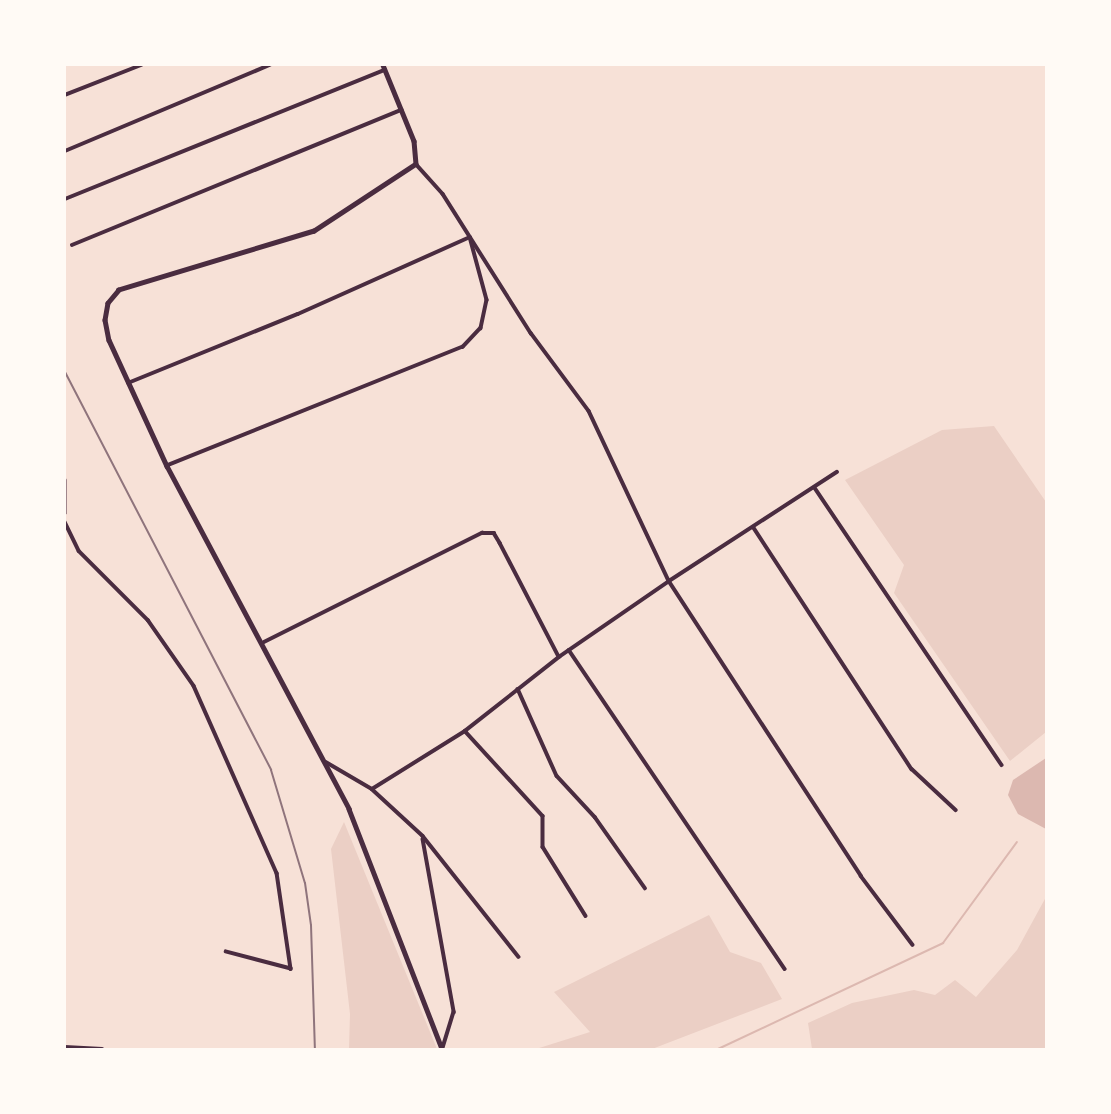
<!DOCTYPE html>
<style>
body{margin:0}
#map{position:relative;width:1111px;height:1114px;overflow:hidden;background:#f7e1d7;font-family:"DM Sans",sans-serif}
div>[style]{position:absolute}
.green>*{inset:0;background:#ebcfc5}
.water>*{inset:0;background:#dcb8b0}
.stream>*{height:2px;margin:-1px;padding:0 1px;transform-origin:1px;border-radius:1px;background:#dcb8b0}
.minor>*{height:3.5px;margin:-1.75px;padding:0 1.75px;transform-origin:1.75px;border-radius:1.75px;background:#4a2c40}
.secondary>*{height:4.5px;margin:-2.25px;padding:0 2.25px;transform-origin:2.25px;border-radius:2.25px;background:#4a2c40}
.rail>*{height:2px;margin:-1px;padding:0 1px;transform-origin:1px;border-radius:1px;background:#8f747c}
span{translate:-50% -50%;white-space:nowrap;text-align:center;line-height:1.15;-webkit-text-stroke:7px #fffaf5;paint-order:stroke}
.frame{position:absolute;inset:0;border:66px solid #fffaf5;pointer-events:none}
</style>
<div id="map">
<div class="green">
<i style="clip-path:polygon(994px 426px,1046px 502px,1046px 732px,1010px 761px,894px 593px,904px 565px,845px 480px,942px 430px)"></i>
<i style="clip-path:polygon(344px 822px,437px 1049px,349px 1049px,350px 1014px,331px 849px)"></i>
<i style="clip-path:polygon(1046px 897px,1046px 1049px,812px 1049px,808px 1023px,852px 1003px,914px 990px,935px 995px,955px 980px,976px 997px,1017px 950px)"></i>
<i style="clip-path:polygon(709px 915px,730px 952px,761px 963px,782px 999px,652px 1049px,536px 1049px,590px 1032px,554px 992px)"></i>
</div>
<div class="water">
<i style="clip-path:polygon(1046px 758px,1046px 829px,1018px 814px,1008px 795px,1013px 780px)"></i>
</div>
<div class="stream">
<i style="left:718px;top:1049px;width:249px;rotate:-25.2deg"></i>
<i style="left:943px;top:943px;width:125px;rotate:-53.8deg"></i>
</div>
<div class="minor">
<i style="left:65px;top:95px;width:82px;rotate:-21.5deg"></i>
<i style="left:65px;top:151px;width:222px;rotate:-22.8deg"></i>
<i style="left:416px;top:164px;width:40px;rotate:48deg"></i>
<i style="left:443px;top:194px;width:165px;rotate:57.7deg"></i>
<i style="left:531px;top:333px;width:97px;rotate:53.4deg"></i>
<i style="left:589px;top:411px;width:188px;rotate:64.8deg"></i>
<i style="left:669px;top:581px;width:352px;rotate:56.9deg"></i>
<i style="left:861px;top:876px;width:86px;rotate:53deg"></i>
<i style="left:65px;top:199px;width:345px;rotate:-22deg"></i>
<i style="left:72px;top:245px;width:356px;rotate:-22.3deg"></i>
<i style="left:128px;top:383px;width:183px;rotate:-22.1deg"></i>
<i style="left:298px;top:314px;width:188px;rotate:-24.1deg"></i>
<i style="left:470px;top:237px;width:65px;rotate:74.9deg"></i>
<i style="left:487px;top:300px;width:29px;rotate:102deg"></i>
<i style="left:481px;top:328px;width:26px;rotate:133deg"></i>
<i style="left:463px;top:347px;width:319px;rotate:158.1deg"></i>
<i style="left:65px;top:480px;width:33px;rotate:90deg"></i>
<i style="left:815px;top:488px;width:334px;rotate:56deg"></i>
<i style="left:65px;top:522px;width:32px;rotate:64deg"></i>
<i style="left:79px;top:551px;width:98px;rotate:45deg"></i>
<i style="left:148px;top:620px;width:80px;rotate:55.1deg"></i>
<i style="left:194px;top:686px;width:205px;rotate:66.1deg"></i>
<i style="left:277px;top:873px;width:97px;rotate:81.7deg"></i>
<i style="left:291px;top:969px;width:67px;rotate:-165.3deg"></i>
<i style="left:754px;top:528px;width:288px;rotate:56.8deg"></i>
<i style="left:912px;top:769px;width:60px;rotate:43deg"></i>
<i style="left:264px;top:642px;width:244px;rotate:-26.6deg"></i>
<i style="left:482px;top:533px;width:12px"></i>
<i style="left:494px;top:533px;width:12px;rotate:59deg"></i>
<i style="left:500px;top:543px;width:128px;rotate:62.6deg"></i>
<i style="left:569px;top:650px;width:385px;rotate:55.9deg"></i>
<i style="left:518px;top:689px;width:95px;rotate:65.9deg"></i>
<i style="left:557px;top:776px;width:56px;rotate:47.2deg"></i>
<i style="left:595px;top:817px;width:87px;rotate:54.8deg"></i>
<i style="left:465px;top:731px;width:115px;rotate:47.5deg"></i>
<i style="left:543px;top:816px;width:31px;rotate:90deg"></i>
<i style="left:543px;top:847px;width:81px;rotate:58.1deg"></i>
<i style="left:326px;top:762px;width:53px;rotate:30.4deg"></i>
<i style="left:372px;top:789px;width:110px;rotate:-31.9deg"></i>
<i style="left:465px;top:731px;width:120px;rotate:-38.2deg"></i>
<i style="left:559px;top:657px;width:134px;rotate:-34.6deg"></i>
<i style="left:669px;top:581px;width:200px;rotate:-33deg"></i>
<i style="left:372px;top:789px;width:69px;rotate:42.7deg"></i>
<i style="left:423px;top:836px;width:154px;rotate:51.6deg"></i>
<i style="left:423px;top:839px;width:176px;rotate:79.8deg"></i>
<i style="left:454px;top:1012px;width:39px;rotate:107deg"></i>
<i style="left:65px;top:1047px;width:37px;rotate:3deg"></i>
</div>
<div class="secondary">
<i style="left:383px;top:65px;width:82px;rotate:67.8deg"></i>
<i style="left:414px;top:141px;width:23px;rotate:85deg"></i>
<i style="left:416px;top:164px;width:122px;rotate:146.7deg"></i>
<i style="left:314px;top:231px;width:204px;rotate:163.2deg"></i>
<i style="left:119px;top:290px;width:17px;rotate:130deg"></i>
<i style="left:108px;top:303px;width:17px;rotate:100deg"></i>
<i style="left:105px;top:320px;width:20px;rotate:79deg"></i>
<i style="left:109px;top:340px;width:139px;rotate:65.3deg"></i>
<i style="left:167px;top:466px;width:388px;rotate:62deg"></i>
<i style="left:349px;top:809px;width:257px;rotate:68.8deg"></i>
</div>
<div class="rail">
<i style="left:65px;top:372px;width:448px;rotate:62.6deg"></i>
<i style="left:271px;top:770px;width:118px;rotate:73.3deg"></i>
<i style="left:305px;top:883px;width:42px;rotate:81.9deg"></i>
<i style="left:311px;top:925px;width:124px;rotate:88.2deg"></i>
</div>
<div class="frame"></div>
</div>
